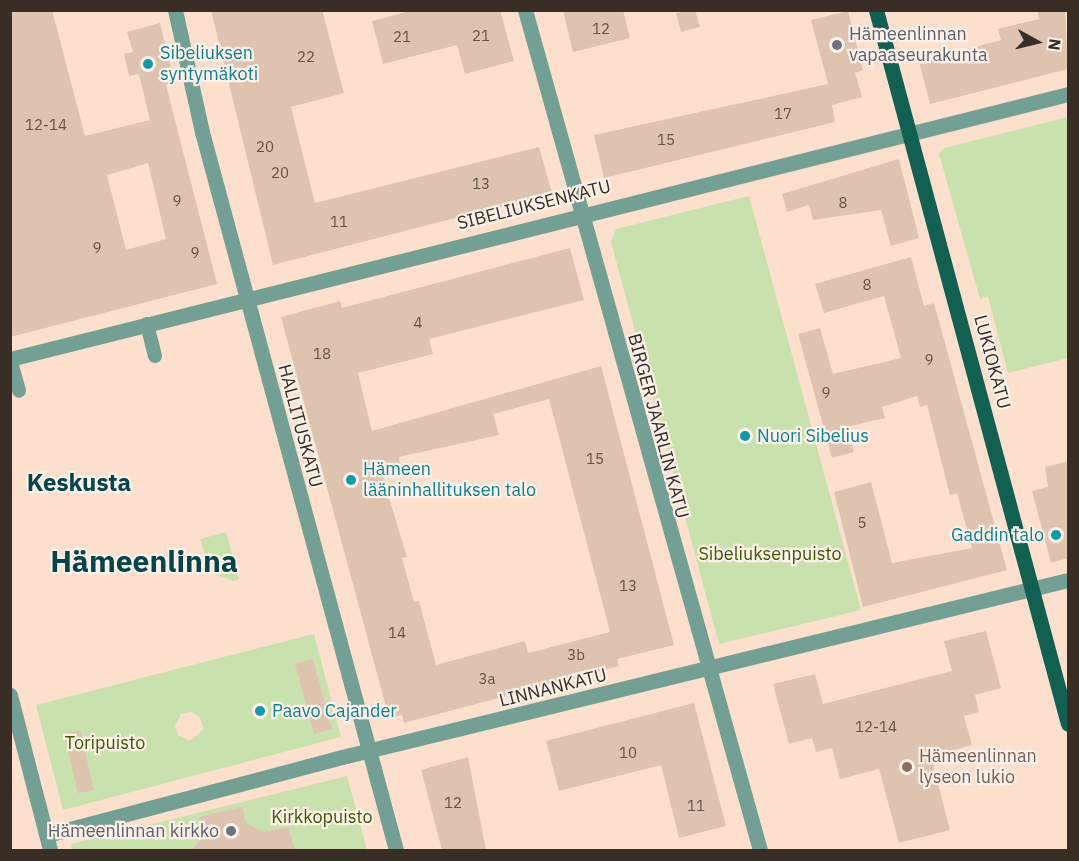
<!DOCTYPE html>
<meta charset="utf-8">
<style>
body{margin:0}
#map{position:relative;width:1079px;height:861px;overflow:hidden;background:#fce0cd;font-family:"IBM Plex Sans",sans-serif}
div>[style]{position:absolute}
.green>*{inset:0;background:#c9e1ac}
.building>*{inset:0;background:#dfc3b1}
.service>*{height:14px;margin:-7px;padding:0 7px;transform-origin:7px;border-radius:7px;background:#749f94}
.minor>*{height:15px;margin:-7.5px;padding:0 7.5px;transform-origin:7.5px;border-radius:7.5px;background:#749f94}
.tertiary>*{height:15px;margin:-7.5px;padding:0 7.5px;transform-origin:7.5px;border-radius:7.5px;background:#749f94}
.primary>*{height:15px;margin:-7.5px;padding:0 7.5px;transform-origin:7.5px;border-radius:7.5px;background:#116052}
.dots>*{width:16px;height:16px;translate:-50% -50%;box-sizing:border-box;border:3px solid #fdf1ea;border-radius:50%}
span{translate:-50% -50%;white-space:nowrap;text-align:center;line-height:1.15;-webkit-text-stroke:4.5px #fdf1ea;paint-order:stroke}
.number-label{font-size:15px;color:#625349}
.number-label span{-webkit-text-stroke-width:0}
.worship-label{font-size:18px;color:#5b616d}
.left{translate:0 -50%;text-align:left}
.right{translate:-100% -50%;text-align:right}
.culture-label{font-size:18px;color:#0d838f}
.street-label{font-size:18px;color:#382e26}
.park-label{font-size:18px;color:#3c5900}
.education-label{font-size:18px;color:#785e54}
.district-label{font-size:24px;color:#02454b;font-weight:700}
.town-label{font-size:30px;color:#02454b;font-weight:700}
.frame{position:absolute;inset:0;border:12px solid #382e26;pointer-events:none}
.north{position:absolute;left:1007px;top:12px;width:60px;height:60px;-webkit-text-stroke:4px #fdf1ea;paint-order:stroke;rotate:98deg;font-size:16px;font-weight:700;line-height:24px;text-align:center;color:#382e26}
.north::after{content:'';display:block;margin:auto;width:21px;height:27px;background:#382e26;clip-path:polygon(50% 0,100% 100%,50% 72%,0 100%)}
</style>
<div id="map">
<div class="green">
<i style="clip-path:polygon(1068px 117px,1068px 358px,1008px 373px,988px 297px,980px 299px,939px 154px,944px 148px)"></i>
<i style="clip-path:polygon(749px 196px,861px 610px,719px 644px,611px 242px,616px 229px)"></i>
<i style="clip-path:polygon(226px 532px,239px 579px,234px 581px,210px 573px,200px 539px)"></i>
<i style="clip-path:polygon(evenodd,314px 634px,341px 737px,63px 810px,36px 705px,314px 634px,191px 712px,199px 716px,204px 729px,190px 741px,178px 735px,175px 726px,181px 714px,191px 712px)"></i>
<i style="clip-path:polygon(347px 776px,367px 850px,72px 850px,71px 844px)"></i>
</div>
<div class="building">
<i style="clip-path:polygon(evenodd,10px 10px,52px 10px,85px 136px,150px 120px,139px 74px,129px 76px,124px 54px,133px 52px,127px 32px,160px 23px,175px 83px,166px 85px,217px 284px,10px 337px,10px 10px,148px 163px,166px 239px,126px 250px,107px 175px,148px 163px)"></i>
<i style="clip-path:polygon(211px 10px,322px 10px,344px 93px,291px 107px,315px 203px,539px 147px,552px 193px,273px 265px)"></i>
<i style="clip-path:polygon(414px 10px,500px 10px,514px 61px,465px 74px,457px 45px,383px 64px,372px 21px)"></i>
<i style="clip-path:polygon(563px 10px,623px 10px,630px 38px,573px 52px)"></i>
<i style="clip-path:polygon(695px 10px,700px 27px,681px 32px,676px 13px)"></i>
<i style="clip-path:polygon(1037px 10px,1065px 10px,1068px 69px,930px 104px,919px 62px,1001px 40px,998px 29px,1039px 19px)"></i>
<i style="clip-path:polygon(848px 11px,863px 70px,855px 73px,862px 97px,832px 105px,835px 122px,604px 178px,594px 135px,828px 84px,811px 20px)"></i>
<i style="clip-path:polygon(899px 159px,919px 238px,891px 246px,881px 210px,813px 220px,809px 205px,787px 212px,782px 194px)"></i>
<i style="clip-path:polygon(evenodd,570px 248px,584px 300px,429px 339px,433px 354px,358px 373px,372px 431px,601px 366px,674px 645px,617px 659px,619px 666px,404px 723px,402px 715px,389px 718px,281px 317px,340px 301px,342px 308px,570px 248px,549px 399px,610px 632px,528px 653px,525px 641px,436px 665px,419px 601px,414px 602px,402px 558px,407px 557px,380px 468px,400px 463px,399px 457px,499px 435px,493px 414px,549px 399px)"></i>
<i style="clip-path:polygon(911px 257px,924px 306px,934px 303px,1007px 570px,863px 607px,834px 492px,871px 482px,892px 563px,972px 548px,957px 493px,950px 495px,927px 405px,920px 407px,917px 396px,882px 407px,885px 418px,847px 427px,854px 452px,832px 458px,798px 334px,820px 328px,833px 374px,901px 358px,884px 296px,824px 313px,815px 284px)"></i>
<i style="clip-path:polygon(1068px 461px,1068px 558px,1051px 563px,1032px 491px,1048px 487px,1045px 467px)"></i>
<i style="clip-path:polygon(986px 631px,1001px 688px,975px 695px,979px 712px,964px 716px,972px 745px,931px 756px,950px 830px,899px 843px,879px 769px,840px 779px,832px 748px,816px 752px,812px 738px,789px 744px,773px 684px,815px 674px,823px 704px,952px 671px,944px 641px)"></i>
<i style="clip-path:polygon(313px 659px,332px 729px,314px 734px,295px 664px)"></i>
<i style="clip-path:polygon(694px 703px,726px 826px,679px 838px,661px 765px,559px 791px,546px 741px)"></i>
<i style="clip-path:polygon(80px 730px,94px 790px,78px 793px,64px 734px)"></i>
<i style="clip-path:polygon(468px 757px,486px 850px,442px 850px,421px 770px)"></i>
<i style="clip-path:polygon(242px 807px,246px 823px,263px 832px,288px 827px,295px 850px,192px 850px,204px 835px,199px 817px)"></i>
</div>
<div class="service">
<i style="left:147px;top:324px;width:33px;rotate:76deg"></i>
<i style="left:10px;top:359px;width:33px;rotate:74deg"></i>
</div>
<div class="minor">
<i style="left:175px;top:10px;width:125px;rotate:77.5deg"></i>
<i style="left:202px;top:132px;width:744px;rotate:74.88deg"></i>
<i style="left:525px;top:10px;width:872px;rotate:74.37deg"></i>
<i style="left:10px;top:695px;width:160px;rotate:75.5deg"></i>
<i style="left:47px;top:835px;width:305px;rotate:-14.8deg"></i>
<i style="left:342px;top:757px;width:747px;rotate:-13.7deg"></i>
</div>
<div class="tertiary">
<i style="left:10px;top:359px;width:1091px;rotate:-14.06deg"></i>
</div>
<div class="primary">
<i style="left:876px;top:10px;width:739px;rotate:74.95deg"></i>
</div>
<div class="dots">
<i style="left:837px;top:45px;background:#6b7280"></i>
<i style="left:148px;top:64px;background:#0f9aa8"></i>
<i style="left:745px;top:436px;background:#0f9aa8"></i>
<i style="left:351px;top:480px;background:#0f9aa8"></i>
<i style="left:1056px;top:535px;background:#0f9aa8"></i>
<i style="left:260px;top:711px;background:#0f9aa8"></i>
<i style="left:907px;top:767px;background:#8d6e63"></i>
<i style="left:231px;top:831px;background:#6b7280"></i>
</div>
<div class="number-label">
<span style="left:601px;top:29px">12</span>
<span style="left:481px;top:36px">21</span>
<span style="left:402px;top:37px">21</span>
<span style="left:306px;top:57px">22</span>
<span style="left:783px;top:114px">17</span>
<span style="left:46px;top:125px">12-14</span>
<span style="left:666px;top:140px">15</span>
<span style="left:265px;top:147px">20</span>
<span style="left:280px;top:173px">20</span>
<span style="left:481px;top:184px">13</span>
<span style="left:177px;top:201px">9</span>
<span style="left:843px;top:203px">8</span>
<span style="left:339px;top:222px">11</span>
<span style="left:97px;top:248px">9</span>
<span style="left:195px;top:253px">9</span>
<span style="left:867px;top:285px">8</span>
<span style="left:418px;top:323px">4</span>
<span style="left:322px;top:354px">18</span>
<span style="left:929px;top:360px">9</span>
<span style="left:826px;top:393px">9</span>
<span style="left:595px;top:459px">15</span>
<span style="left:862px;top:523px">5</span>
<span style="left:628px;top:586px">13</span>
<span style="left:397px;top:633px">14</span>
<span style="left:576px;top:655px">3b</span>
<span style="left:487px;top:679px">3a</span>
<span style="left:876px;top:727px">12-14</span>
<span style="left:628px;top:753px">10</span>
<span style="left:453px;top:803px">12</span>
<span style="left:696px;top:806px">11</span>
</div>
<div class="worship-label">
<span class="left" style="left:849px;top:45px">Hämeenlinnan<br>vapaaseurakunta</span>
<span class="right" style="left:219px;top:831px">Hämeenlinnan kirkko</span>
</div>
<div class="culture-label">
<span class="left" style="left:160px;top:64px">Sibeliuksen<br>syntymäkoti</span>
<span class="left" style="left:757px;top:436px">Nuori Sibelius</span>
<span class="left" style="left:363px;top:480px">Hämeen<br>lääninhallituksen talo</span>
<span class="right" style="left:1044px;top:535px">Gaddin talo</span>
<span class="left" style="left:272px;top:711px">Paavo Cajander</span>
</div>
<div class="street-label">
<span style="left:534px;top:205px;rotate:-14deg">SIBELIUKSENKATU</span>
<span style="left:992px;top:362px;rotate:75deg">LUKIOKATU</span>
<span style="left:300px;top:426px;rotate:75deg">HALLITUSKATU</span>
<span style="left:658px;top:426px;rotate:75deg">BIRGER JAARLIN KATU</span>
<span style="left:553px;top:688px;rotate:-14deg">LINNANKATU</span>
</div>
<div class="park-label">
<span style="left:770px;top:554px">Sibeliuksenpuisto</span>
<span style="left:105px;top:743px">Toripuisto</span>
<span style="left:322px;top:817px">Kirkkopuisto</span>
</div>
<div class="education-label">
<span class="left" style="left:919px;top:767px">Hämeenlinnan<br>lyseon lukio</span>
</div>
<div class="district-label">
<span style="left:79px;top:483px">Keskusta</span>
</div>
<div class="town-label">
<span style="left:144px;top:561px">Hämeenlinna</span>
</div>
<div class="frame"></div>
<div class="north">N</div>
</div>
